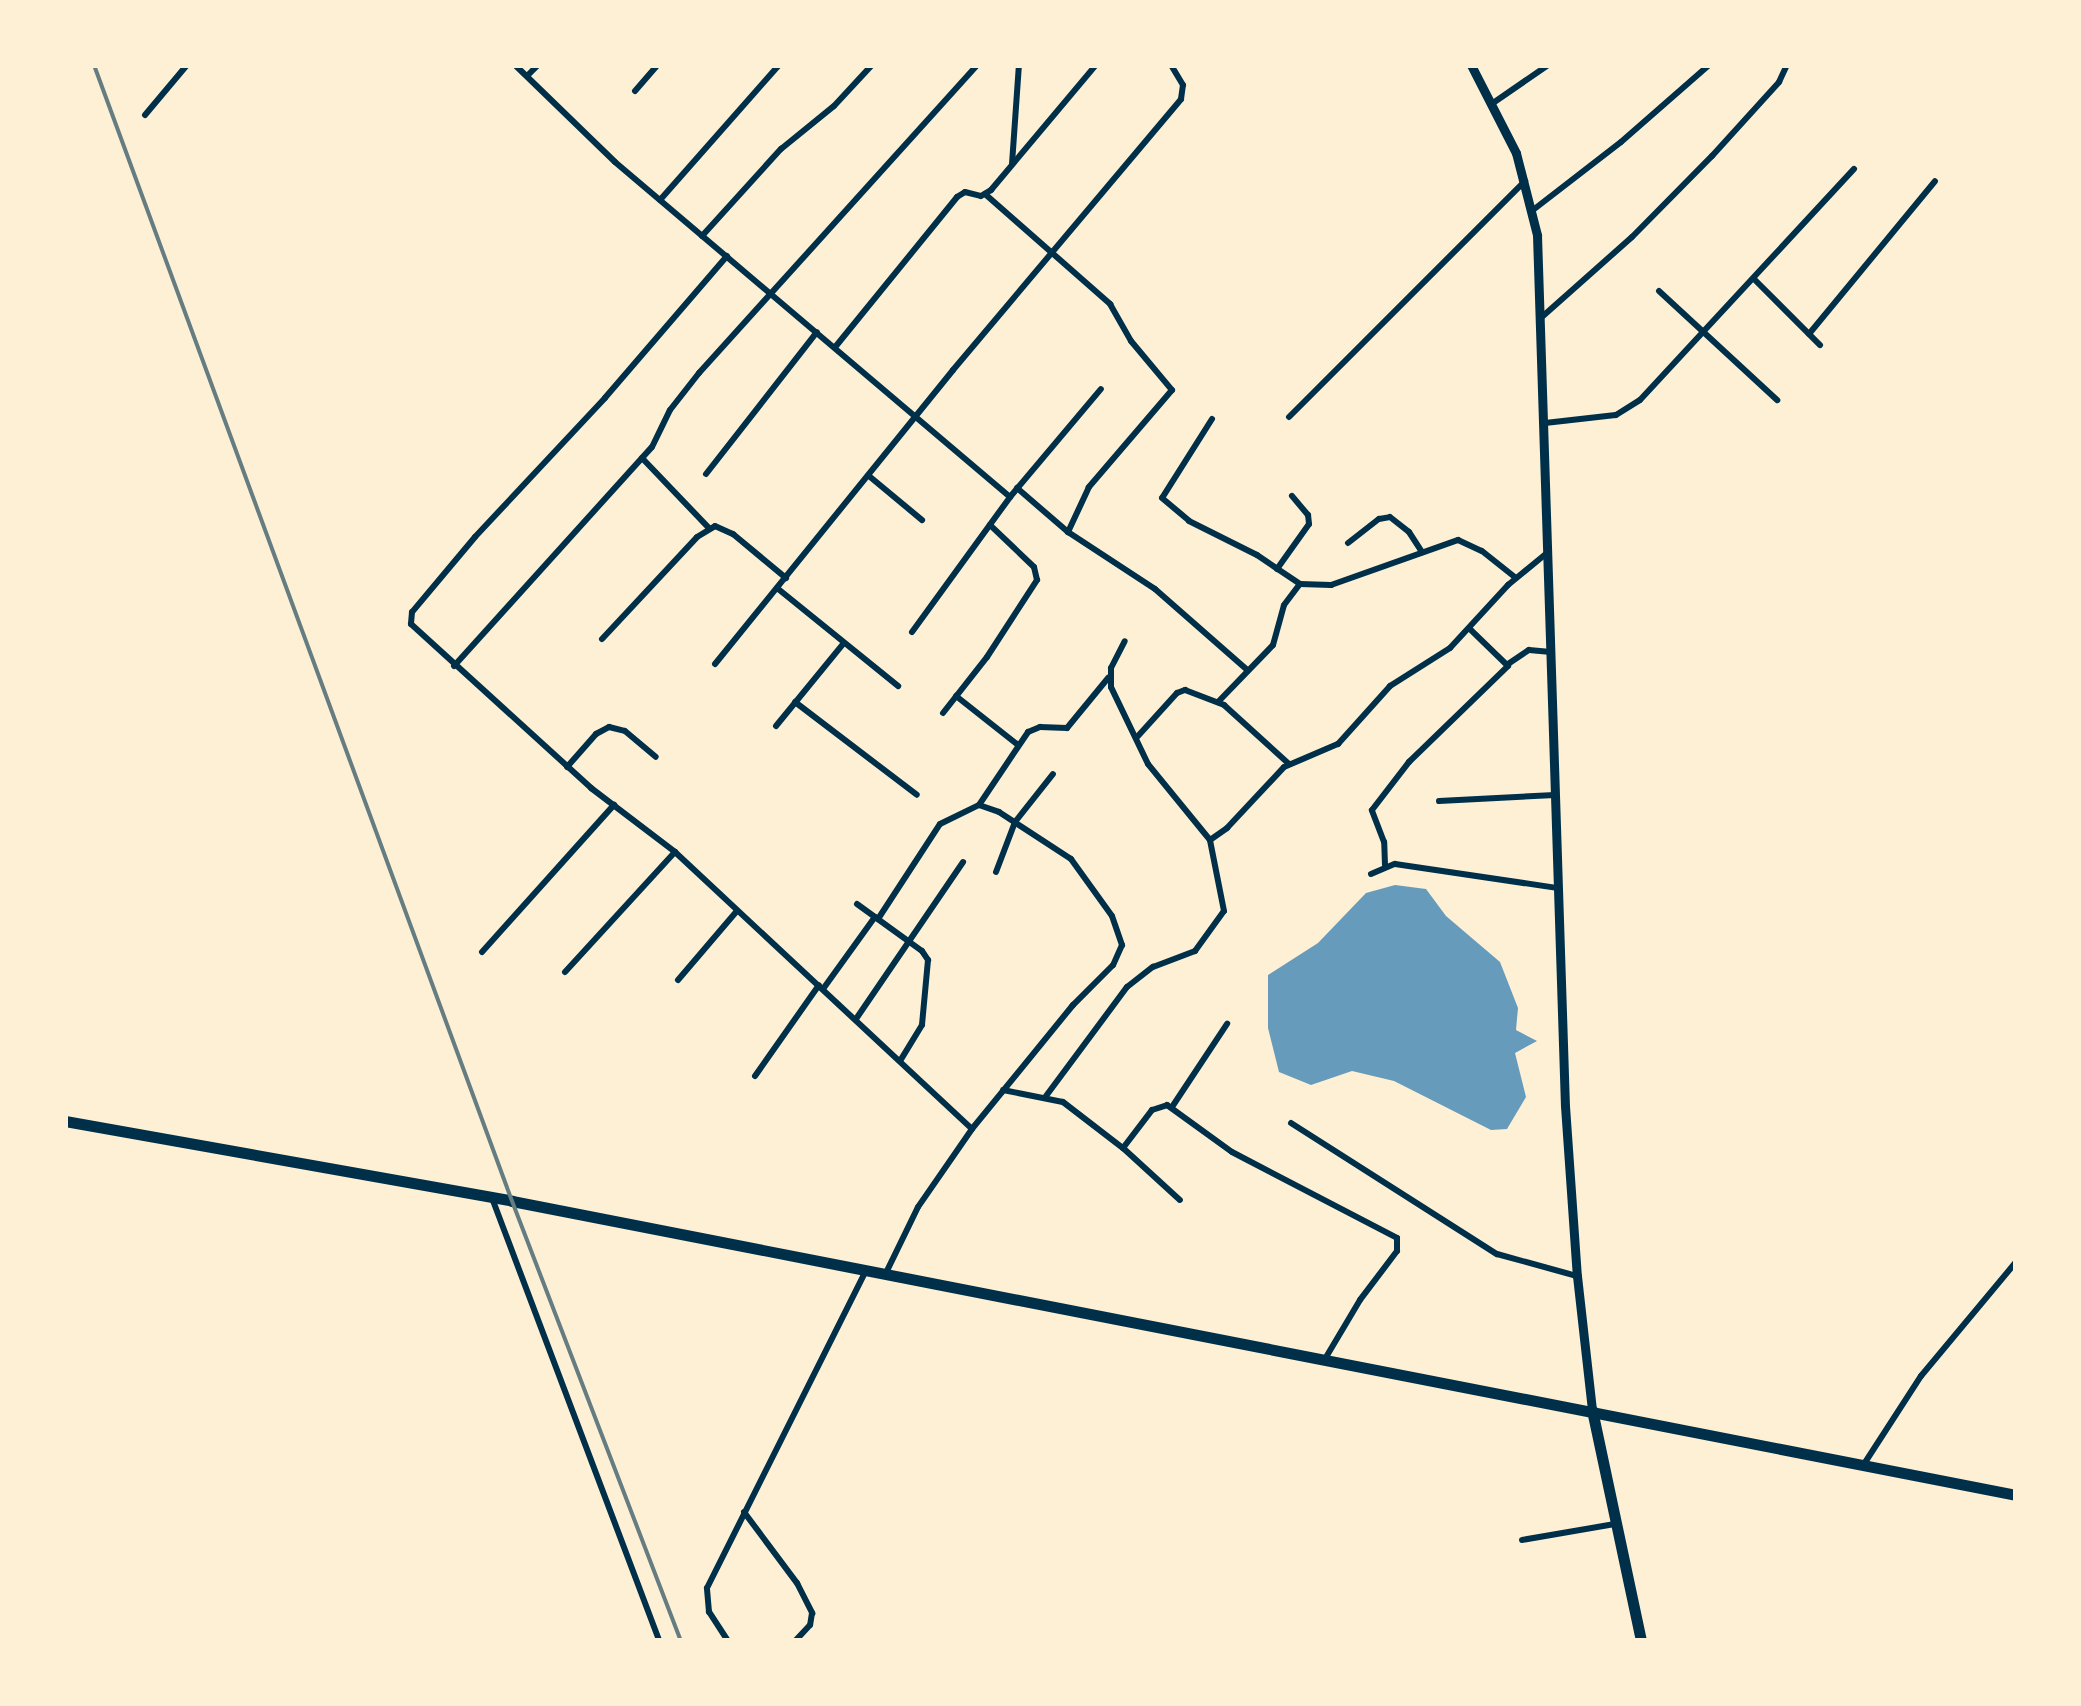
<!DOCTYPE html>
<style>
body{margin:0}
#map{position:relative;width:2081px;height:1706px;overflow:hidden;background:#fdf0d5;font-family:Inter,sans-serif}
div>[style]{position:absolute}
.water>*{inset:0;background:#669bbc}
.minor>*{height:6px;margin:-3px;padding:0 3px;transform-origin:3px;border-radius:3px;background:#003049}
.tertiary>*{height:9px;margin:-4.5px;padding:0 4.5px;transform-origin:4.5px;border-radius:4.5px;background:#003049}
.trunk>*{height:11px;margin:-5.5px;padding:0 5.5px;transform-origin:5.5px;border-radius:5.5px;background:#003049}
.rail>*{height:4px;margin:-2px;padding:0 2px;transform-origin:2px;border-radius:2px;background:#657d81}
span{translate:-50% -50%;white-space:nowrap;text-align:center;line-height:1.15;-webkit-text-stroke:8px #fdf0d5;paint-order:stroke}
.frame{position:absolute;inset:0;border:68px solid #fdf0d5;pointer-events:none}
</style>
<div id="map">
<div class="water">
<i style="clip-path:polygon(1395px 885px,1426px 889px,1446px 916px,1500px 962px,1518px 1008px,1516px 1030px,1537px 1041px,1515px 1053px,1526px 1097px,1507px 1129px,1491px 1130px,1394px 1081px,1352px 1071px,1311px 1085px,1279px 1072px,1268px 1028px,1268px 975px,1318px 943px,1366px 893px)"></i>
</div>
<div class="minor">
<i style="left:515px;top:65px;width:139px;rotate:44.1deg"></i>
<i style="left:615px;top:162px;width:518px;rotate:40.3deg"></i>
<i style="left:527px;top:76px;width:16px;rotate:-45deg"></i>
<i style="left:635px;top:91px;width:35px;rotate:-49deg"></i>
<i style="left:1493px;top:103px;width:67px;rotate:-34.6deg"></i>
<i style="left:145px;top:115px;width:65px;rotate:-50deg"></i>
<i style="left:1012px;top:164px;width:99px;rotate:-86deg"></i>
<i style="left:985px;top:194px;width:167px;rotate:41.3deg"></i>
<i style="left:1110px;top:304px;width:43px;rotate:60.4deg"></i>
<i style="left:1131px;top:341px;width:64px;rotate:50.1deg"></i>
<i style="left:1172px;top:390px;width:128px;rotate:130.6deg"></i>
<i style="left:1089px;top:487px;width:50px;rotate:115deg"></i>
<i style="left:660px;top:200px;width:180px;rotate:-48.6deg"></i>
<i style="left:1533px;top:210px;width:111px;rotate:-37.7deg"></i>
<i style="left:1621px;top:142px;width:117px;rotate:-41.2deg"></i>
<i style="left:702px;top:236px;width:118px;rotate:-47.8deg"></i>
<i style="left:781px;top:149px;width:68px;rotate:-39.1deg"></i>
<i style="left:834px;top:106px;width:56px;rotate:-47.2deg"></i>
<i style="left:727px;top:256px;width:187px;rotate:130.7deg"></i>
<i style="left:605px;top:398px;width:190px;rotate:133.1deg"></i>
<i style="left:475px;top:537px;width:98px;rotate:130deg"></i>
<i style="left:412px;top:612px;width:12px;rotate:95deg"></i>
<i style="left:411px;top:624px;width:244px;rotate:42.3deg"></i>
<i style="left:591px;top:788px;width:106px;rotate:37.3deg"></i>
<i style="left:675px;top:852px;width:406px;rotate:43deg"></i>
<i style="left:1755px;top:280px;width:92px;rotate:45deg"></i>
<i style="left:1659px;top:291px;width:161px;rotate:42.7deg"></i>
<i style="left:1543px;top:316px;width:119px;rotate:-41.6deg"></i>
<i style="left:1632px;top:237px;width:114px;rotate:-45.4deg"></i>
<i style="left:1712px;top:156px;width:100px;rotate:-47.8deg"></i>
<i style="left:1779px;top:82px;width:19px;rotate:-65deg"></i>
<i style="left:1809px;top:334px;width:198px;rotate:-50.5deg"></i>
<i style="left:836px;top:346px;width:192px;rotate:-50.9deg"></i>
<i style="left:957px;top:197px;width:9px;rotate:-32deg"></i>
<i style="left:965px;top:192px;width:16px;rotate:14deg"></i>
<i style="left:981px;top:196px;width:12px;rotate:-31deg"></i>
<i style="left:991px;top:190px;width:163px;rotate:-50deg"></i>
<i style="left:1289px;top:417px;width:334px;rotate:-45deg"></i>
<i style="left:1212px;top:419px;width:93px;rotate:122.3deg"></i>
<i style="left:1162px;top:498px;width:35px;rotate:40deg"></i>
<i style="left:1189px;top:521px;width:76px;rotate:26.6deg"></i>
<i style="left:1257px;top:555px;width:52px;rotate:34deg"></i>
<i style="left:1300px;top:584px;width:31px;rotate:2deg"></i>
<i style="left:1331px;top:585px;width:135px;rotate:-19.5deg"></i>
<i style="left:1458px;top:540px;width:26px;rotate:25deg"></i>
<i style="left:1482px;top:551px;width:43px;rotate:38.5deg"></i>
<i style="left:1545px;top:423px;width:71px;rotate:-6.4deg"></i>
<i style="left:1616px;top:415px;width:28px;rotate:-32deg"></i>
<i style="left:1640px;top:400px;width:315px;rotate:-47.2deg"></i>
<i style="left:642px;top:458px;width:97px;rotate:46.3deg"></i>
<i style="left:706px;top:474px;width:180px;rotate:-52deg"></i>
<i style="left:869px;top:476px;width:69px;rotate:39.7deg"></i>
<i style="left:1017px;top:488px;width:67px;rotate:40.8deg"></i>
<i style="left:1068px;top:532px;width:104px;rotate:33.2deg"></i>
<i style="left:1155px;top:589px;width:121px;rotate:41.3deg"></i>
<i style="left:1348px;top:543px;width:39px;rotate:-38deg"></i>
<i style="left:1379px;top:519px;width:11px;rotate:-10deg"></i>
<i style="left:1390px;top:517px;width:24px;rotate:38deg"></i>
<i style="left:1409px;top:532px;width:24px;rotate:57deg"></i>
<i style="left:1277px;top:569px;width:55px;rotate:-54.6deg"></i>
<i style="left:1309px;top:524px;width:9px;rotate:-96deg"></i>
<i style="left:1308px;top:515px;width:25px;rotate:-130deg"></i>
<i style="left:777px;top:588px;width:156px;rotate:39deg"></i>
<i style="left:912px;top:632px;width:167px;rotate:-54deg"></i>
<i style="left:1010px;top:497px;width:141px;rotate:-49.9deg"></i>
<i style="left:602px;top:639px;width:139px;rotate:-47deg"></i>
<i style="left:697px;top:537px;width:21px;rotate:-31deg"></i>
<i style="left:715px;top:526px;width:20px;rotate:24deg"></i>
<i style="left:733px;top:534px;width:69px;rotate:39.7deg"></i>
<i style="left:715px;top:664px;width:378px;rotate:-51deg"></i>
<i style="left:953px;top:370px;width:354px;rotate:-49.9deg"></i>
<i style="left:1181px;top:99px;width:14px;rotate:-82deg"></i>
<i style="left:1183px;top:85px;width:23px;rotate:-121deg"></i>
<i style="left:1508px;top:664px;width:25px;rotate:-34deg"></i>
<i style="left:1529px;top:650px;width:22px;rotate:5deg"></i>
<i style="left:454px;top:666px;width:295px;rotate:-47.9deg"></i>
<i style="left:652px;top:447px;width:41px;rotate:-64.1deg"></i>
<i style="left:670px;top:410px;width:47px;rotate:-51.9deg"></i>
<i style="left:699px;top:373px;width:415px;rotate:-47.9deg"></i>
<i style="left:956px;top:696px;width:79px;rotate:38.3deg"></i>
<i style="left:795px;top:702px;width:153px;rotate:37.3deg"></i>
<i style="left:1218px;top:702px;width:79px;rotate:-46deg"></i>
<i style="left:1273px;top:645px;width:41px;rotate:-74.6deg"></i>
<i style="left:1284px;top:605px;width:26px;rotate:-53deg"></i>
<i style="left:943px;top:713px;width:71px;rotate:-51.8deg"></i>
<i style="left:987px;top:657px;width:92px;rotate:-57deg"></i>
<i style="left:1037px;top:580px;width:13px;rotate:-103deg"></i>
<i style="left:1034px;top:567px;width:61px;rotate:-136.3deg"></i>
<i style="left:776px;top:726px;width:107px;rotate:-50.7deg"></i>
<i style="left:1138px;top:736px;width:58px;rotate:-47.8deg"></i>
<i style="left:1177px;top:693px;width:9px;rotate:-21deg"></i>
<i style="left:1185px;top:690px;width:42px;rotate:21deg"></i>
<i style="left:1224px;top:705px;width:88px;rotate:42.2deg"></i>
<i style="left:567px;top:767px;width:44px;rotate:-48.7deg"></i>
<i style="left:596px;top:734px;width:15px;rotate:-28deg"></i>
<i style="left:609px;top:727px;width:16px;rotate:14deg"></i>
<i style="left:625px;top:731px;width:40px;rotate:40deg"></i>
<i style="left:1439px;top:801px;width:116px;rotate:-3deg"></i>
<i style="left:979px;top:805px;width:88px;rotate:-56.1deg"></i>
<i style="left:1028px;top:732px;width:13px;rotate:-23deg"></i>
<i style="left:1040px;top:727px;width:27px;rotate:2deg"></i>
<i style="left:1067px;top:728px;width:65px;rotate:-50.6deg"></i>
<i style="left:1210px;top:840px;width:21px;rotate:-35deg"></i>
<i style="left:1227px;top:828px;width:83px;rotate:-46.9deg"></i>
<i style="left:1284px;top:767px;width:59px;rotate:-23.1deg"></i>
<i style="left:1338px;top:744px;width:78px;rotate:-48.1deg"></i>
<i style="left:1390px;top:686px;width:71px;rotate:-32.3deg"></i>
<i style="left:1450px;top:648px;width:86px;rotate:-47.4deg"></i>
<i style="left:1508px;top:585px;width:50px;rotate:-39.4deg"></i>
<i style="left:1385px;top:865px;width:23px;rotate:-92deg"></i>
<i style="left:1384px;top:842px;width:34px;rotate:-111deg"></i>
<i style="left:1372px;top:810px;width:61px;rotate:-52.4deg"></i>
<i style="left:1409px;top:762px;width:138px;rotate:-44.1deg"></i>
<i style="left:1508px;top:666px;width:53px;rotate:-135.8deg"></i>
<i style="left:996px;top:872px;width:53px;rotate:-69.2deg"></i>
<i style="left:1015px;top:822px;width:61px;rotate:-51.6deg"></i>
<i style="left:1371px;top:874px;width:26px;rotate:-23deg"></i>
<i style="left:1395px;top:864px;width:165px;rotate:8.4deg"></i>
<i style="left:857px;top:904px;width:80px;rotate:35.9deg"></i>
<i style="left:922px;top:951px;width:11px;rotate:56deg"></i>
<i style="left:928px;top:960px;width:65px;rotate:95.3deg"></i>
<i style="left:922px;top:1025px;width:42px;rotate:121.4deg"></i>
<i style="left:878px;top:919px;width:113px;rotate:-56.9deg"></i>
<i style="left:940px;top:824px;width:43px;rotate:-26deg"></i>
<i style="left:979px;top:805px;width:21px;rotate:19deg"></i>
<i style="left:999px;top:812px;width:86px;rotate:33.1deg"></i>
<i style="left:1071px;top:859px;width:70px;rotate:54.3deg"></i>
<i style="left:1112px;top:916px;width:31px;rotate:71deg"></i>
<i style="left:1122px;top:945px;width:22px;rotate:114deg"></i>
<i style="left:1113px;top:965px;width:57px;rotate:135deg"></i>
<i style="left:1073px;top:1005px;width:160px;rotate:129.2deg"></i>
<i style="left:972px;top:1129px;width:95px;rotate:124.7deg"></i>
<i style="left:918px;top:1207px;width:73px;rotate:115.9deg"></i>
<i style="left:482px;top:952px;width:198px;rotate:-48.1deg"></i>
<i style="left:565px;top:972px;width:163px;rotate:-47.5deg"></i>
<i style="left:678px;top:980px;width:91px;rotate:-49.5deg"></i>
<i style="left:823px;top:989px;width:89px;rotate:-54.2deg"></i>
<i style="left:856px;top:1019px;width:190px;rotate:-55.7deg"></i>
<i style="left:755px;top:1076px;width:111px;rotate:-54.9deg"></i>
<i style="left:1003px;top:1090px;width:61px;rotate:11.3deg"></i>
<i style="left:1063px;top:1102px;width:76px;rotate:37.5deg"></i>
<i style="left:1123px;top:1148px;width:77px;rotate:42.4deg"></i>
<i style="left:1046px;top:1096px;width:136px;rotate:-53.4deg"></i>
<i style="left:1127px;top:987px;width:33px;rotate:-38deg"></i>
<i style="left:1153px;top:967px;width:45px;rotate:-20.9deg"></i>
<i style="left:1195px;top:951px;width:49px;rotate:-54.1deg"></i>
<i style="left:1224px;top:911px;width:72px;rotate:-101.2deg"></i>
<i style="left:1210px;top:840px;width:98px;rotate:-129.2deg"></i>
<i style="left:1148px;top:764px;width:85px;rotate:-115.7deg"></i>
<i style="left:1111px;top:687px;width:19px;rotate:-90deg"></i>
<i style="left:1111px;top:668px;width:30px;rotate:-63deg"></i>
<i style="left:1172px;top:1107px;width:100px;rotate:-56.5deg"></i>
<i style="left:1291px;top:1123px;width:244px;rotate:32.5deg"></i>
<i style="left:1497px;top:1254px;width:83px;rotate:15.4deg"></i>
<i style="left:1123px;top:1148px;width:48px;rotate:-52.7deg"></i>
<i style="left:1152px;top:1110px;width:16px;rotate:-18deg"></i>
<i style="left:1167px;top:1105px;width:80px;rotate:35.9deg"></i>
<i style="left:1232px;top:1152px;width:186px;rotate:27.5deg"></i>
<i style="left:1397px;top:1238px;width:13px;rotate:90deg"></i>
<i style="left:1397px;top:1251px;width:61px;rotate:127.1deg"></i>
<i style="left:1360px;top:1300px;width:69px;rotate:120.7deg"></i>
<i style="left:492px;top:1198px;width:473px;rotate:69.3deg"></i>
<i style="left:1864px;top:1464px;width:105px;rotate:-57.1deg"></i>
<i style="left:1921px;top:1376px;width:148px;rotate:-50.2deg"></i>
<i style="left:744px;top:1512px;width:89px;rotate:53.3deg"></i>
<i style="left:797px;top:1583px;width:34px;rotate:63deg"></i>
<i style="left:812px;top:1613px;width:12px;rotate:99deg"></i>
<i style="left:810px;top:1625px;width:22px;rotate:133deg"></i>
<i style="left:1522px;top:1540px;width:94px;rotate:-9.8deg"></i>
<i style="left:728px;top:1641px;width:35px;rotate:-123deg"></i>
<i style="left:709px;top:1612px;width:24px;rotate:-95deg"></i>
<i style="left:707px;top:1588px;width:353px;rotate:-63.4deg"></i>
</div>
<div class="tertiary">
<i style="left:1471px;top:65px;width:99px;rotate:62.9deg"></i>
<i style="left:1516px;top:153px;width:85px;rotate:75.6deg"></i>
<i style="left:1537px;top:235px;width:871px;rotate:88.16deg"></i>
<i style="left:1565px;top:1106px;width:170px;rotate:86deg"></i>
<i style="left:1577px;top:1276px;width:135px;rotate:83.6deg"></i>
</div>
<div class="trunk">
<i style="left:65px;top:1121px;width:454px;rotate:10.1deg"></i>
<i style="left:512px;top:1201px;width:1532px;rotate:11.06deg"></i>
<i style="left:1592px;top:1410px;width:236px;rotate:78deg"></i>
</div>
<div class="rail">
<i style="left:94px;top:65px;width:1210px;rotate:69.8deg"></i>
<i style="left:512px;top:1201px;width:471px;rotate:69deg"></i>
</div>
<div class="frame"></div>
</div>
